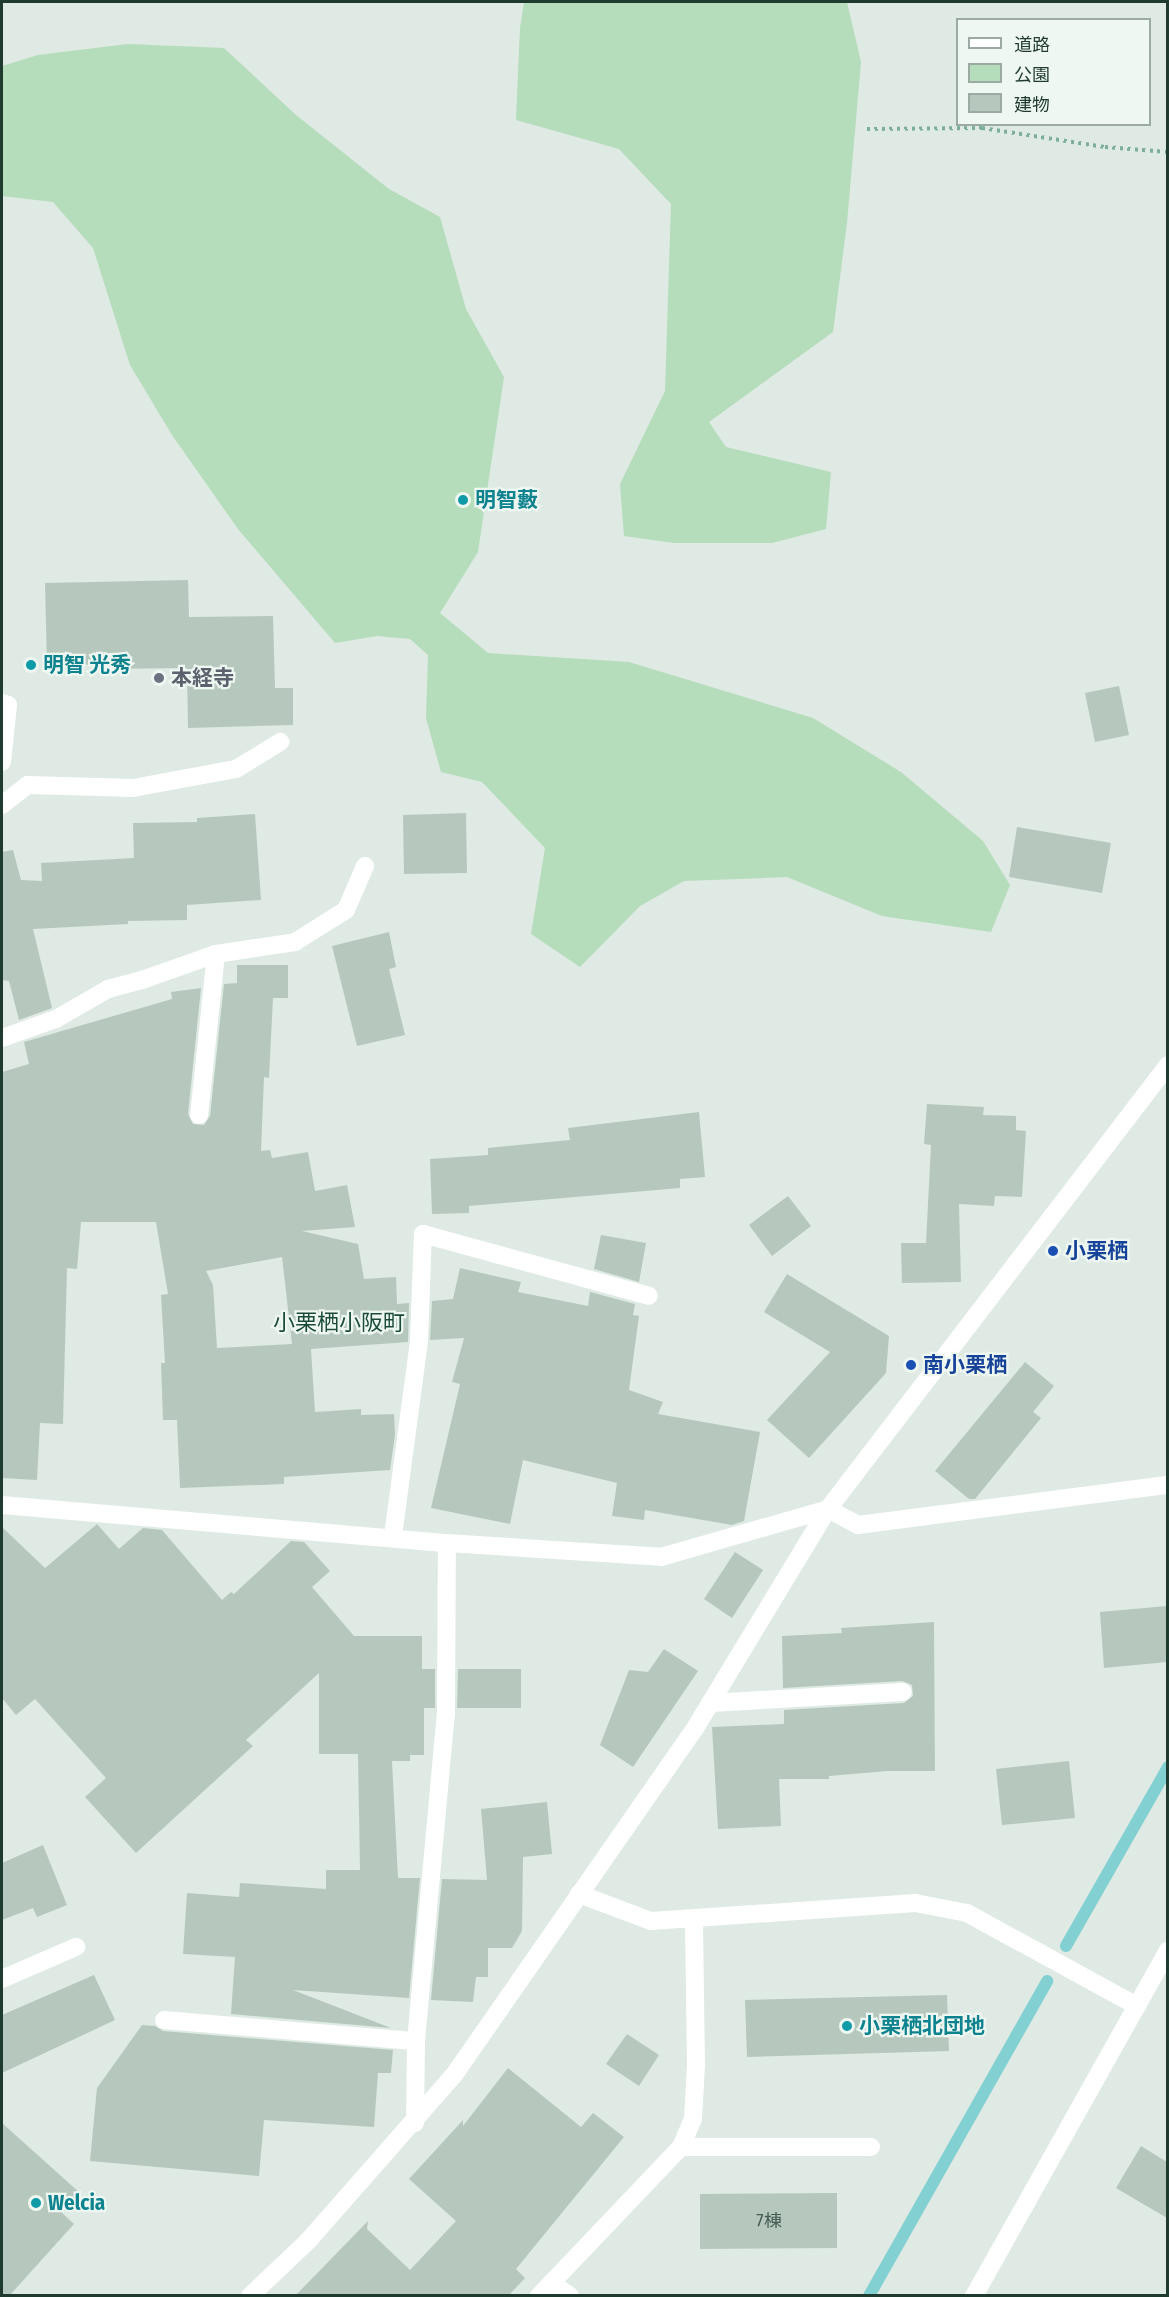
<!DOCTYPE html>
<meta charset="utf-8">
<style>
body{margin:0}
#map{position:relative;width:1169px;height:2297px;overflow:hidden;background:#deeae3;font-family:"Fira Sans Condensed","Noto Sans JP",sans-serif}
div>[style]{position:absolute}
.green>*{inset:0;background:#b5dcbb}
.stream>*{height:12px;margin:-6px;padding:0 6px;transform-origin:6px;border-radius:6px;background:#83d0d2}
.building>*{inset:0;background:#b6c8be}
.path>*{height:4px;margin-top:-2px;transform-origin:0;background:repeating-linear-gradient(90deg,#7daf98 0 3px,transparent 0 7.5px)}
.minor>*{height:18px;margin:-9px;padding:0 9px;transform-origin:9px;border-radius:9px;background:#fff}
.dots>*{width:16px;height:16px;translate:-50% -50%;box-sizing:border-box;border:3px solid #eef7f1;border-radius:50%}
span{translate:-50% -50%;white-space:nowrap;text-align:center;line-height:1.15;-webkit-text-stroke:4.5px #eef7f1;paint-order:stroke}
.number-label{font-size:18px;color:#455e53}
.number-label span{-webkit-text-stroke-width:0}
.culture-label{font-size:21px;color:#0d838f;font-weight:700}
.left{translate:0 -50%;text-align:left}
.worship-label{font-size:21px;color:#5b616d;font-weight:700}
.transit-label{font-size:21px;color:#164399;font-weight:700}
.neighbourhood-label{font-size:22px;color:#1b4c39}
.frame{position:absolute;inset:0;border:3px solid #1f3a2f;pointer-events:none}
.legend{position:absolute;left:956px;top:18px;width:195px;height:108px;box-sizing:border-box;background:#eef7f1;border:2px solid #9baba3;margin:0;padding:8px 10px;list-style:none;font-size:18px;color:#1f3a2f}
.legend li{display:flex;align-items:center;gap:12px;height:30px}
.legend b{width:30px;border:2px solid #9baba3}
</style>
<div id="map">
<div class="green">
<i style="clip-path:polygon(524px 2px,847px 2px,861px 62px,847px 223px,833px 332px,709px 422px,726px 447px,831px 472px,826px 529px,772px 543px,674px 543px,624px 536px,620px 484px,665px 391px,671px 204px,619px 149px,516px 120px,520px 28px)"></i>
<i style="clip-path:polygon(128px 44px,224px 48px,296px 115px,389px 189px,440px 217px,466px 309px,504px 377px,478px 552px,440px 613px,488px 653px,629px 662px,813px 718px,901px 772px,983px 841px,1010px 885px,991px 932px,882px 916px,787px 877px,684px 881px,640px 906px,580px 967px,531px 934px,545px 848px,482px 782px,441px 772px,426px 718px,428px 655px,410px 639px,377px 636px,335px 643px,238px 529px,172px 435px,130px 365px,93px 248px,53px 202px,2px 196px,2px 66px,38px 55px)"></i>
</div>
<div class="stream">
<i style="left:1066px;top:1946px;width:206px;rotate:-60.3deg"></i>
<i style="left:869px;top:2296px;width:362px;rotate:-60.5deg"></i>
</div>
<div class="building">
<i style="clip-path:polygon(188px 580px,189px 617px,273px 616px,275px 688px,293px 688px,293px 725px,188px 728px,187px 668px,108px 669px,108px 664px,47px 666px,45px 583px)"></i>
<i style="clip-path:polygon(1119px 686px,1129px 735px,1095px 742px,1085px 693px)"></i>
<i style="clip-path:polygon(466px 813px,467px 873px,404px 874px,403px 815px)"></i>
<i style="clip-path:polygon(255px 814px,261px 900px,187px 905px,187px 920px,128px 921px,128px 924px,33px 929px,52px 1008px,19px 1020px,9px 981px,2px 980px,2px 852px,13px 850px,21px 880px,42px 881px,41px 863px,134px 858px,133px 823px,197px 822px,197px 818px)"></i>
<i style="clip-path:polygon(1017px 827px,1111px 843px,1102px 893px,1009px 877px)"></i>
<i style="clip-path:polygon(389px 932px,396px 967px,389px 969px,405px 1035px,357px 1046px,332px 946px)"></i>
<i style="clip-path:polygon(evenodd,237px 965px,288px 965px,288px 998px,273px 998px,269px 1078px,264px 1077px,261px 1151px,270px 1150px,272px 1158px,308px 1152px,315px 1191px,347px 1185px,355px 1227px,302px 1231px,358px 1244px,364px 1279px,396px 1277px,397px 1304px,409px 1303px,408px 1342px,311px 1349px,315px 1412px,361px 1409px,361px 1415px,394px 1414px,395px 1435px,390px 1470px,284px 1477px,284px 1484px,180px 1488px,177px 1420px,163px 1420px,161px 1363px,165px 1363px,161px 1295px,168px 1294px,156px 1222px,81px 1222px,77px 1269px,67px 1268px,63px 1424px,40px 1423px,37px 1480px,2px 1478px,2px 1072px,29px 1064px,24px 1042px,172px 999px,171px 992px,201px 988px,188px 1114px,193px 1124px,204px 1125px,210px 1116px,224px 984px,237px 983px,237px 965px,282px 1257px,292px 1344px,217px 1348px,213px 1285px,206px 1271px,282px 1257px)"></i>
<i style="clip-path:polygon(927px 1104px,984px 1107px,983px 1115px,1016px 1116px,1016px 1130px,1026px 1131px,1022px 1197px,995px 1196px,994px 1206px,959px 1204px,961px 1282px,902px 1283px,901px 1243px,926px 1243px,931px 1145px,924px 1144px)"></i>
<i style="clip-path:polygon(699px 1112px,705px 1177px,680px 1179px,680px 1188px,469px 1206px,469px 1213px,432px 1214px,430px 1159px,488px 1155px,488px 1148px,570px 1140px,568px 1128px)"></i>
<i style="clip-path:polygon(788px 1196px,811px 1226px,772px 1256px,749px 1225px)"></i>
<i style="clip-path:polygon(601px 1235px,646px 1243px,639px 1282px,594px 1269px)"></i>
<i style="clip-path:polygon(460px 1268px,521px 1282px,518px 1292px,588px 1306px,590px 1292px,635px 1304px,633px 1315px,639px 1316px,629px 1390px,663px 1402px,658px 1414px,760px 1432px,744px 1521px,732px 1525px,645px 1510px,644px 1520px,612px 1516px,617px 1483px,523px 1460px,510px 1524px,431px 1508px,460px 1384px,452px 1382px,464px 1338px,430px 1340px,432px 1301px,453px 1299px)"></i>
<i style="clip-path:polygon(787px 1274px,889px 1336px,886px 1373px,809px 1458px,767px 1420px,830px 1352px,764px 1312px)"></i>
<i style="clip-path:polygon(1025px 1362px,1054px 1386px,1033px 1412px,1041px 1418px,975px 1499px,969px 1499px,935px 1471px)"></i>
<i style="clip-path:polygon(97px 1524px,119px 1549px,143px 1528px,162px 1530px,222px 1600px,231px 1592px,234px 1594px,291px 1541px,304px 1542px,330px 1571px,312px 1587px,354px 1636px,422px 1636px,422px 1669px,435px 1669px,435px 1708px,424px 1708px,424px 1755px,410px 1755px,410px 1761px,392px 1761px,398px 1878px,420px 1878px,409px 1998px,293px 1990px,391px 2028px,231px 2014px,235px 1957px,183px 1954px,187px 1893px,239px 1897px,240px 1883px,326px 1889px,326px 1870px,360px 1870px,358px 1754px,319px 1754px,319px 1673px,246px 1740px,253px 1746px,136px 1853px,85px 1797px,106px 1778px,35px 1699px,16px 1715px,2px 1698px,2px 1527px,45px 1568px)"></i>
<i style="clip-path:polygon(735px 1552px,763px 1570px,732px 1618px,704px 1599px)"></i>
<i style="clip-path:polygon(1167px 1606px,1167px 1662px,1104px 1668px,1100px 1612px)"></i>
<i style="clip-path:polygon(934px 1622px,935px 1771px,888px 1771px,829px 1776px,829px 1779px,779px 1779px,781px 1826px,718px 1829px,712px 1727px,784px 1724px,784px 1710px,904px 1703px,913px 1696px,912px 1685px,902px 1681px,783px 1688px,782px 1636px,842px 1633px,841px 1628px)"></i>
<i style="clip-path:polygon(664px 1649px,698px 1671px,633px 1767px,600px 1745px,629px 1670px,648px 1672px)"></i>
<i style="clip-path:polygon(458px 1669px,521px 1669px,521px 1708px,457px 1708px)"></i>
<i style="clip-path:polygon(1069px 1761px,1075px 1818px,1002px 1825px,996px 1769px)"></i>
<i style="clip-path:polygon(547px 1802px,552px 1854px,523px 1857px,522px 1931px,512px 1948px,488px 1948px,488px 1977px,476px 1977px,473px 2002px,431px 2000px,442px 1879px,487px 1880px,481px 1809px)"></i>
<i style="clip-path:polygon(43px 1845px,67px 1905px,37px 1917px,33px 1908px,2px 1920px,2px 1863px)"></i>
<i style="clip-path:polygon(94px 1975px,115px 2020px,2px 2073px,2px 2015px)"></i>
<i style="clip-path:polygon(947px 1995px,949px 2051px,747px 2057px,745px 2000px)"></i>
<i style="clip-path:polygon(142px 2025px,155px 2026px,163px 2031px,393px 2050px,391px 2073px,378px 2073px,374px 2127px,264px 2120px,259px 2176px,90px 2161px,97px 2088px)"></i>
<i style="clip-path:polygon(627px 2034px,659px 2055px,639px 2086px,606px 2064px)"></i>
<i style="clip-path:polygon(508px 2068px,581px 2127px,593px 2113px,624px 2137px,516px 2269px,525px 2278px,509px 2295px,296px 2295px,368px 2221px,367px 2229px,410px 2270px,456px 2221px,409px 2179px,463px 2120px,463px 2126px)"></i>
<i style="clip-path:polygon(2px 2123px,80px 2193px,62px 2213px,74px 2224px,10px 2295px,2px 2295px)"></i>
<i style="clip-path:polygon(1141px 2146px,1167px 2162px,1167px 2218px,1116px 2188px)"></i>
<i style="clip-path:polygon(837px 2193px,837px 2248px,700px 2249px,700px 2194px)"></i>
</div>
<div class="path">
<i style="left:867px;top:129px;width:115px;rotate:-0.5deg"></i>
<i style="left:982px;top:128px;width:124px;rotate:8.8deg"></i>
<i style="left:1105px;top:147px;width:63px;rotate:4.5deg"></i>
</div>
<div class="minor">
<i style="left:2px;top:703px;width:6px;rotate:18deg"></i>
<i style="left:8px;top:705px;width:57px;rotate:96deg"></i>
<i style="left:2px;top:805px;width:33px;rotate:-38deg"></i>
<i style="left:28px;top:785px;width:105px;rotate:1.6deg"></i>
<i style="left:133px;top:788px;width:105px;rotate:-10.5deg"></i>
<i style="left:236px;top:769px;width:52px;rotate:-31.5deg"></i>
<i style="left:216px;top:954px;width:80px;rotate:-8.6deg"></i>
<i style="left:295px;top:942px;width:60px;rotate:-32.1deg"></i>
<i style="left:346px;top:910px;width:48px;rotate:-66.6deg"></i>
<i style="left:2px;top:1038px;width:57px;rotate:-19.4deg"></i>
<i style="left:56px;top:1019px;width:60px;rotate:-30deg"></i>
<i style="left:108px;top:989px;width:35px;rotate:-15deg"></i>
<i style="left:142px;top:980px;width:78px;rotate:-19.4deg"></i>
<i style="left:216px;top:954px;width:162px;rotate:96deg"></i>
<i style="left:2px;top:1505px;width:447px;rotate:4.9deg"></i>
<i style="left:447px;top:1543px;width:214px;rotate:3.7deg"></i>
<i style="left:661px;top:1557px;width:174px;rotate:-16deg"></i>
<i style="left:828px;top:1509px;width:34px;rotate:28deg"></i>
<i style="left:858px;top:1525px;width:313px;rotate:-7.4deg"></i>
<i style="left:393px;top:1536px;width:197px;rotate:-82.4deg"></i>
<i style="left:419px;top:1341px;width:107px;rotate:-87.9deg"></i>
<i style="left:423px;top:1234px;width:234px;rotate:15.3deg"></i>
<i style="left:710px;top:1703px;width:193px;rotate:-3.3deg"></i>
<i style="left:579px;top:1894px;width:77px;rotate:20.6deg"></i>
<i style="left:651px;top:1921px;width:265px;rotate:-3.9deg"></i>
<i style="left:915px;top:1903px;width:53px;rotate:10.9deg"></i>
<i style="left:967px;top:1913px;width:194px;rotate:28.7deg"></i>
<i style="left:2px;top:1979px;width:81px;rotate:-23.4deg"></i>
<i style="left:164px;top:2020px;width:253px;rotate:4.8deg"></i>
<i style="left:415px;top:2123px;width:82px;rotate:-89.3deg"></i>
<i style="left:416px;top:2041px;width:328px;rotate:-84.8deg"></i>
<i style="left:446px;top:1714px;width:171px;rotate:-89.7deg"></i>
<i style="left:681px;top:2147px;width:190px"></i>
<i style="left:551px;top:2283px;width:23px;rotate:34deg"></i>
<i style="left:250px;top:2296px;width:80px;rotate:-43.5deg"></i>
<i style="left:308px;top:2241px;width:221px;rotate:-48.7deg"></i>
<i style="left:454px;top:2075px;width:420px;rotate:-55.2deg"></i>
<i style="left:694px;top:1730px;width:258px;rotate:-58.8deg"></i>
<i style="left:828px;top:1509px;width:559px;rotate:-52.56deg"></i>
<i style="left:539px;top:2296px;width:206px;rotate:-46.4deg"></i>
<i style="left:681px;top:2147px;width:30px;rotate:-67deg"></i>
<i style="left:693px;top:2119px;width:53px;rotate:-86.8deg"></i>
<i style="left:696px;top:2066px;width:148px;rotate:-90.8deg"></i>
<i style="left:974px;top:2296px;width:396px;rotate:-60.7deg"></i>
</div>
<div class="dots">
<i style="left:463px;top:500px;background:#0f9aa8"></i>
<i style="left:31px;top:665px;background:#0f9aa8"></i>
<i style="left:159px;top:678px;background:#6b7280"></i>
<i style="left:1053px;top:1251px;background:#1a4fb4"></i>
<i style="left:911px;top:1365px;background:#1a4fb4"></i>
<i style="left:847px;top:2026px;background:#0f9aa8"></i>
<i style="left:36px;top:2203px;background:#0f9aa8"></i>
</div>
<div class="number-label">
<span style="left:769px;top:2221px">7棟</span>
</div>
<div class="culture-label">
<span class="left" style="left:475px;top:500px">明智藪</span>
<span class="left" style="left:43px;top:665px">明智 光秀</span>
<span class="left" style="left:859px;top:2026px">小栗栖北団地</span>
<span class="left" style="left:48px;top:2203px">Welcia</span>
</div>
<div class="worship-label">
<span class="left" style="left:171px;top:678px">本経寺</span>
</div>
<div class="transit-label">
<span class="left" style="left:1065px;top:1251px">小栗栖</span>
<span class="left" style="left:923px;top:1365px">南小栗栖</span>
</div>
<div class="neighbourhood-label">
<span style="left:339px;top:1323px">小栗栖小阪町</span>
</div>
<div class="frame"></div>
<ul class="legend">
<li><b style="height:8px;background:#fff"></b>道路</li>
<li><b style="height:16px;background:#b5dcbb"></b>公園</li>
<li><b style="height:16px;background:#b6c8be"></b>建物</li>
</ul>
</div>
